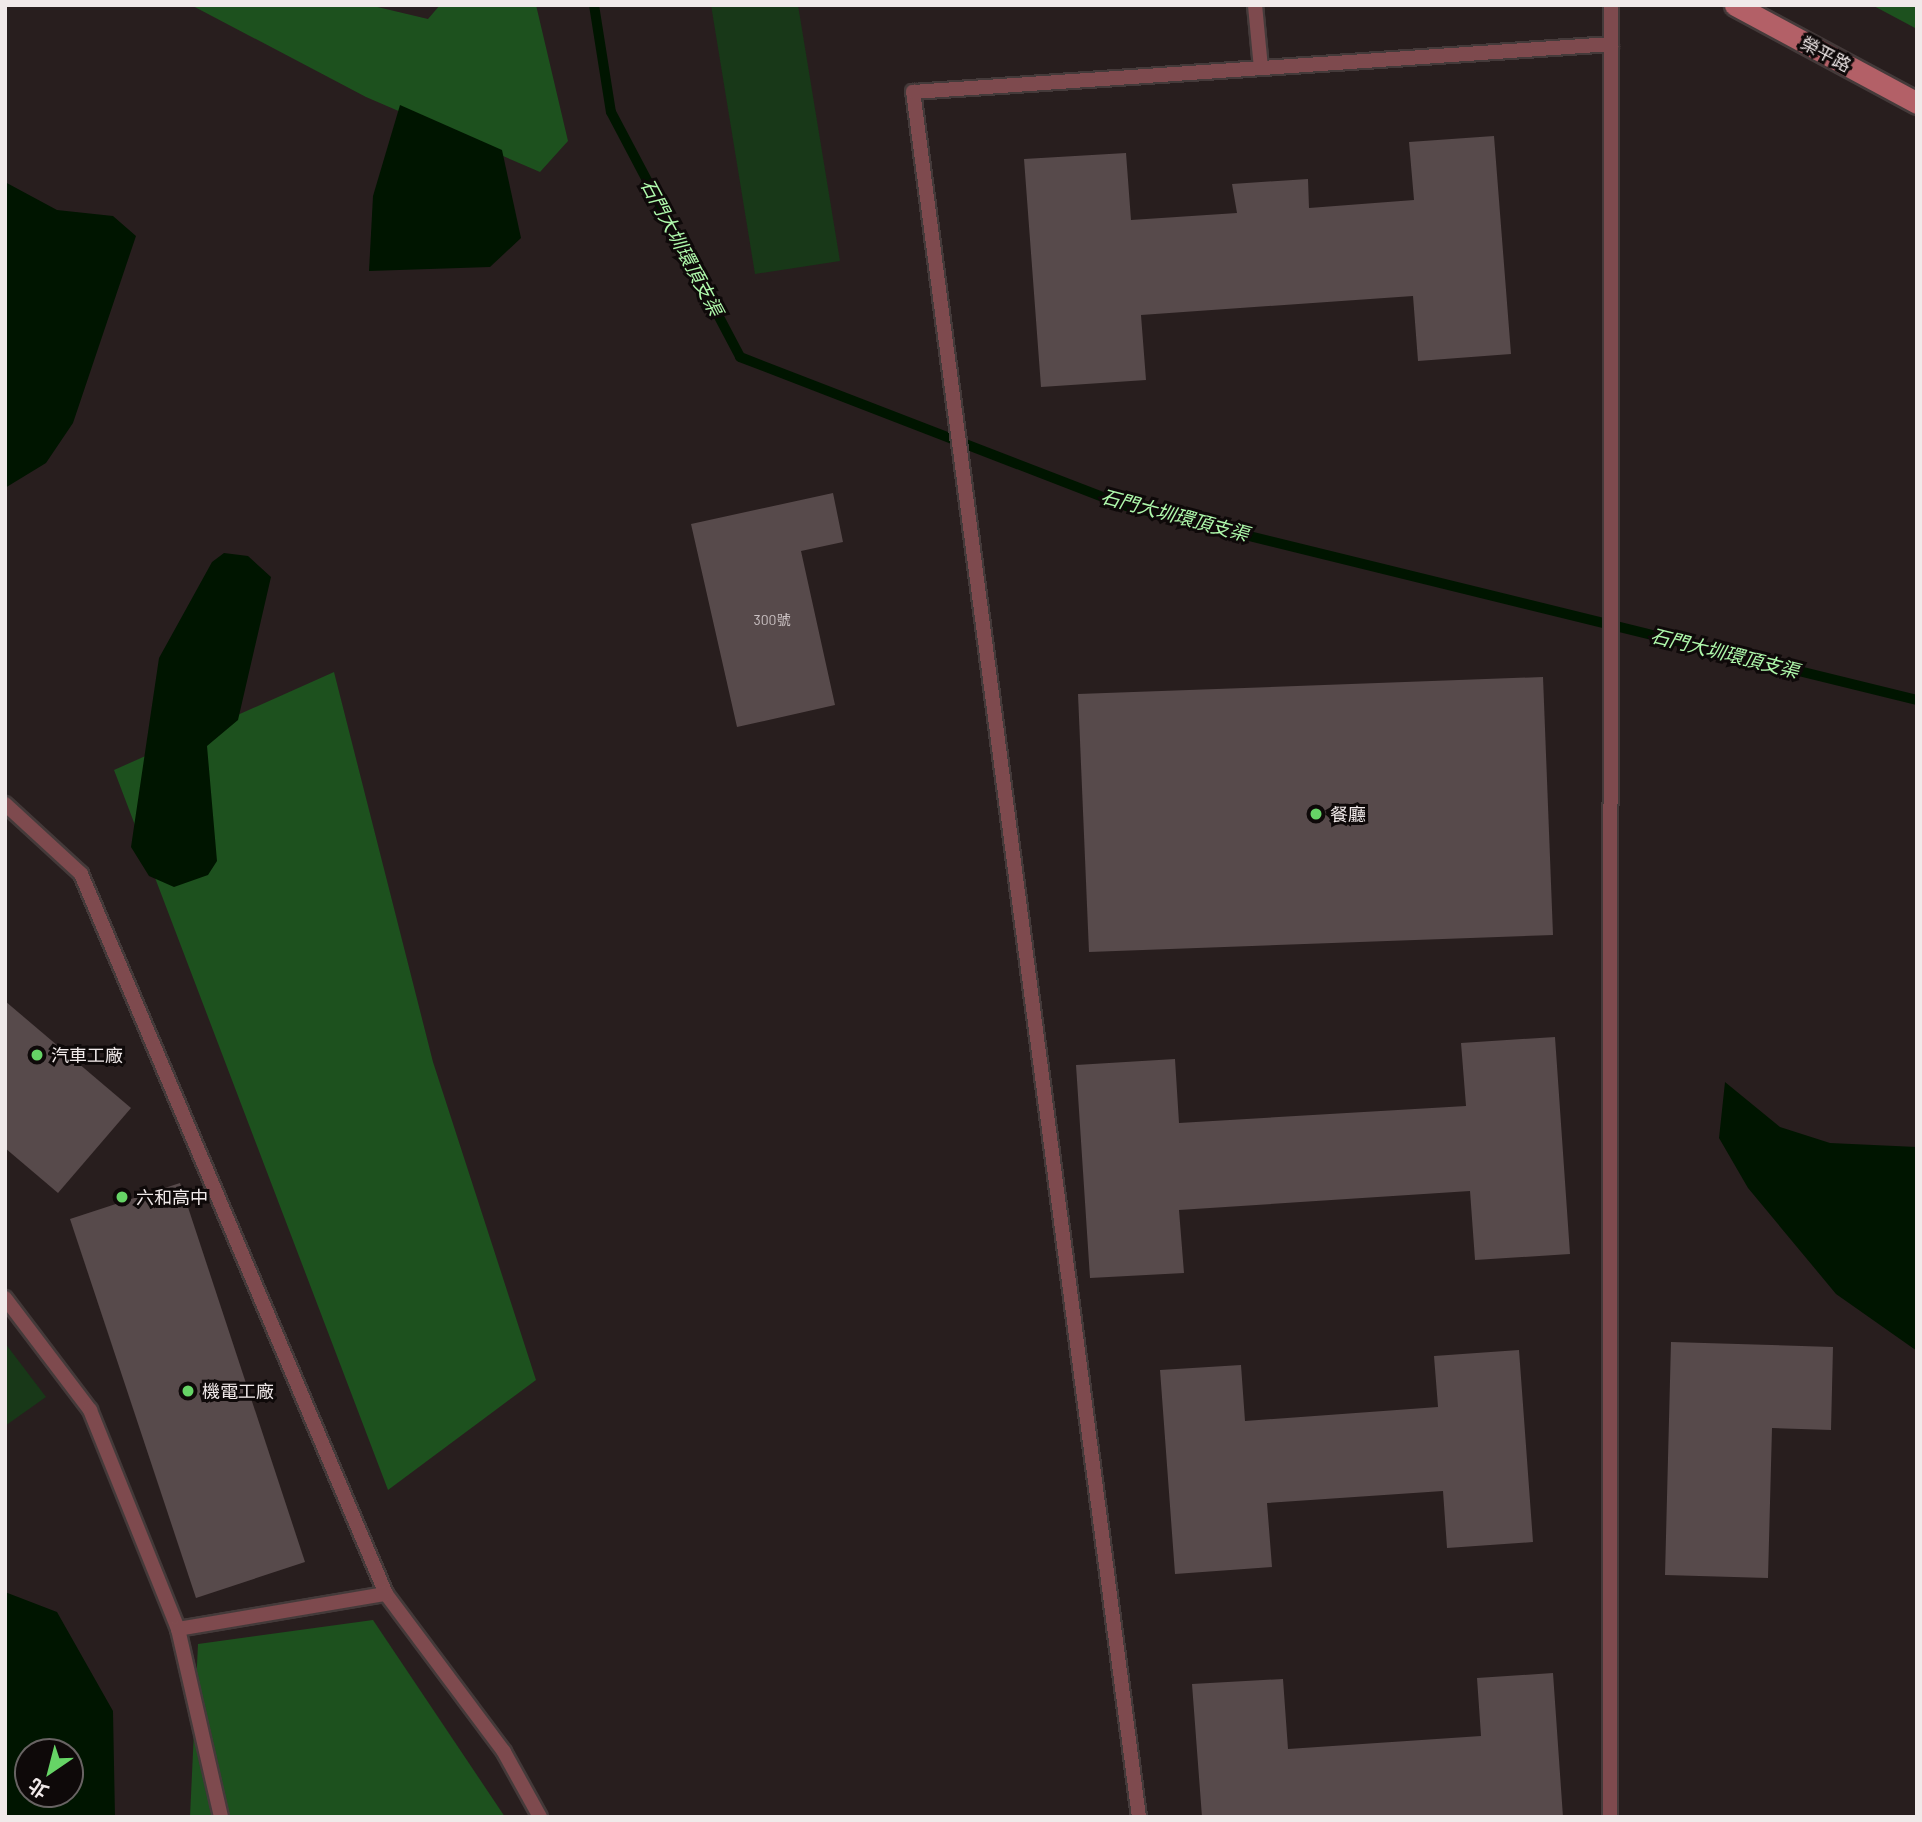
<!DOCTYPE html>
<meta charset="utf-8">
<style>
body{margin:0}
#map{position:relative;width:1922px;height:1822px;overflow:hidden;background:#281e1e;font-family:Barlow,"Noto Sans TC",sans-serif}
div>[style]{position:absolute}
.green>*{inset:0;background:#183818}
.forest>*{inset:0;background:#1d511e}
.water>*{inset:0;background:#001500}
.stream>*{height:10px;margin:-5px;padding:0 5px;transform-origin:5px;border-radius:5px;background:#001500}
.building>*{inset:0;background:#574a4b}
.roads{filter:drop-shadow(2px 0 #443a3a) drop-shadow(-2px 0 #443a3a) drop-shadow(0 2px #443a3a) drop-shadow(0 -2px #443a3a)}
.lane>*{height:14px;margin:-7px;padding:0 7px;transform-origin:7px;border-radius:7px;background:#7e4a4e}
.secondary>*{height:21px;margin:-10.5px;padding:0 10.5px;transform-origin:10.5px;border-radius:10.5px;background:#b36067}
.dots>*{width:19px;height:19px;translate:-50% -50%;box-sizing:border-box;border:4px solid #0e0909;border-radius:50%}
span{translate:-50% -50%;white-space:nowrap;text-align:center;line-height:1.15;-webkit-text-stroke:6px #0e0909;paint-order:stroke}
.number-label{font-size:14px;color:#cac1c2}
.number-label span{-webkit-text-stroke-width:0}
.street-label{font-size:18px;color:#f0e9e9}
.poi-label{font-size:18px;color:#f0e9e9}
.left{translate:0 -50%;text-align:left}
.water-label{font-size:19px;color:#affaac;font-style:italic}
.frame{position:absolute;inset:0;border:7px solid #f0e9e9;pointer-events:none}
.north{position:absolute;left:14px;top:1738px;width:70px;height:70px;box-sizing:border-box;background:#0e0909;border:2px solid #686363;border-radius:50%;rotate:215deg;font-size:19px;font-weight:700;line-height:28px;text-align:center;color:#f0e9e9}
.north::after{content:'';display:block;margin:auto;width:24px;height:32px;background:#66d466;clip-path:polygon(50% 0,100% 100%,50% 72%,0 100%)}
</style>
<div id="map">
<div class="green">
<i style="clip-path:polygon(711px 5px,798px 5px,840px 261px,755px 274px)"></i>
<i style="clip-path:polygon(5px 1343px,46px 1397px,5px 1426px)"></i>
</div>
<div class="forest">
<i style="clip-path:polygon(191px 5px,369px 5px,428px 19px,440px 5px,536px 5px,568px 141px,540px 172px,366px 97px)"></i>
<i style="clip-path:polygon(1872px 5px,1917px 5px,1917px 29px)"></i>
<i style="clip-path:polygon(334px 672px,433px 1062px,536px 1380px,388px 1490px,114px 770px)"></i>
<i style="clip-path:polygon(373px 1620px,505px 1817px,190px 1817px,198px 1644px)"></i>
</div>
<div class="water">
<i style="clip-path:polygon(400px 105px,502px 150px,521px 238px,490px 267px,369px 271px,373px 196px)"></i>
<i style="clip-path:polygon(5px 182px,57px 210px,113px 216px,136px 236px,73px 423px,46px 463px,5px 488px)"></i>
<i style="clip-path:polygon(224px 553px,248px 556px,271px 577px,238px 720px,207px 746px,217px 861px,208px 875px,174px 887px,149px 876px,131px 847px,159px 658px,212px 562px)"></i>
<i style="clip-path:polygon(1725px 1082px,1780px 1127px,1830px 1143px,1917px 1147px,1917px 1351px,1836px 1294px,1748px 1188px,1719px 1138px)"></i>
<i style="clip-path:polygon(evenodd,5px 1592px,57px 1612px,113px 1711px,115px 1817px,5px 1817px,5px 1592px,70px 1752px,70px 1794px,28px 1794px,28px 1752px,70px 1752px)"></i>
</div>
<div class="stream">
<i style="left:594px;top:5px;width:108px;rotate:81deg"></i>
<i style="left:611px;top:112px;width:277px;rotate:62.2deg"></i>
<i style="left:740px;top:357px;width:415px;rotate:21.1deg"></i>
<i style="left:1127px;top:506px;width:813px;rotate:13.8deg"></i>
</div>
<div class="building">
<i style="clip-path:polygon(1494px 136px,1511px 354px,1418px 361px,1413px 296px,1141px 315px,1146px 380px,1041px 387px,1024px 159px,1126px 153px,1131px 220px,1237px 213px,1232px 184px,1308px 179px,1309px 208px,1414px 200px,1409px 142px)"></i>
<i style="clip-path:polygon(833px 493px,843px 542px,801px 551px,835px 705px,737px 727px,691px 524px)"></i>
<i style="clip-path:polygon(1543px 677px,1553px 935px,1089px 952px,1078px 694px)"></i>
<i style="clip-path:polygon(5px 1001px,131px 1108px,58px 1193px,5px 1148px)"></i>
<i style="clip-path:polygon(1555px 1037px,1570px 1254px,1475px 1260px,1470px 1191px,1179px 1210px,1184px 1273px,1090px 1278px,1076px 1065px,1175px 1059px,1179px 1123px,1466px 1106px,1461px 1043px)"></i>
<i style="clip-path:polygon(180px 1183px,305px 1562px,196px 1598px,70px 1219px)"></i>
<i style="clip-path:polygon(1671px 1342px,1833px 1347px,1831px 1430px,1772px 1428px,1768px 1578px,1665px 1575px)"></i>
<i style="clip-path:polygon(1519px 1350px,1533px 1542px,1447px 1548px,1443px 1491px,1267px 1503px,1272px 1567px,1175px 1574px,1160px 1370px,1241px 1365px,1245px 1421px,1438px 1407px,1434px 1356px)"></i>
<i style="clip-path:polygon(1553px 1673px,1563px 1817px,1202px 1817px,1192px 1684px,1283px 1679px,1288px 1749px,1481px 1736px,1477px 1678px)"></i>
</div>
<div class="roads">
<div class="lane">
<i style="left:1255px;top:5px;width:63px;rotate:84.6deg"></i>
<i style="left:5px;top:804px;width:103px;rotate:42.6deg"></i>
<i style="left:81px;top:874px;width:782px;rotate:67.04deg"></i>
<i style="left:386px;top:1594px;width:197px;rotate:53.2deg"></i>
<i style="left:504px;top:1752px;width:74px;rotate:61deg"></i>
<i style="left:5px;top:1298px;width:141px;rotate:52.8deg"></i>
<i style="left:90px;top:1410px;width:236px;rotate:68.1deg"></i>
<i style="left:178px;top:1629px;width:193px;rotate:77.1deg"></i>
<i style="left:178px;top:1629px;width:211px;rotate:-9.6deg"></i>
<i style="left:1139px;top:1817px;width:1740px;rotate:-97.46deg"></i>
<i style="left:913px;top:92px;width:700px;rotate:-3.93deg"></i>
<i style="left:1610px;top:1817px;width:1812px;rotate:-89.97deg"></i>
</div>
<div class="secondary">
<i style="left:1735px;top:5px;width:207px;rotate:28.3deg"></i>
</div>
</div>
<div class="dots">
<i style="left:1316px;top:814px;background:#66d466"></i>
<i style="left:37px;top:1055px;background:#66d466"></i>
<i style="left:122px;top:1197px;background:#66d466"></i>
<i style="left:188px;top:1391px;background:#66d466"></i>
</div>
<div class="number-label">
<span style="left:772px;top:620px">300號</span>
</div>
<div class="street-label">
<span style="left:1826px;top:54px;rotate:28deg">榮平路</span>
</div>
<div class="poi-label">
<span class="left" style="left:1330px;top:814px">餐廳</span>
<span class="left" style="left:51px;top:1055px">汽車工廠</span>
<span class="left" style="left:136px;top:1197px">六和高中</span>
<span class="left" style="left:202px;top:1391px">機電工廠</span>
</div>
<div class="water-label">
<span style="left:682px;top:247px;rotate:62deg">石門大圳環頂支渠</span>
<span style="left:1175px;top:515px;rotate:15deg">石門大圳環頂支渠</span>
<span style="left:1725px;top:653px;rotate:14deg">石門大圳環頂支渠</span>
</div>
<div class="frame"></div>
<div class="north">北</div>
</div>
